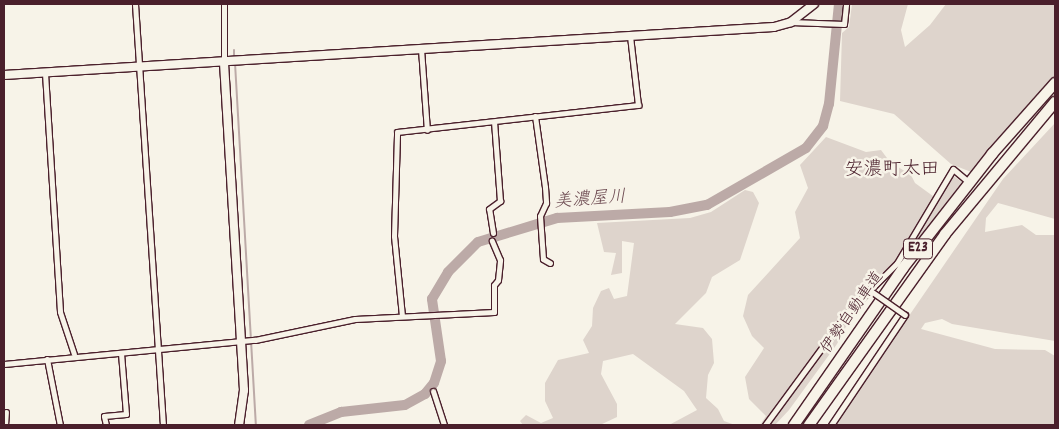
<!DOCTYPE html>
<meta charset="utf-8">
<style>
body{margin:0}
#map{position:relative;width:1059px;height:429px;overflow:hidden;background:#f7f3e8;font-family:Dekko,"Klee One",sans-serif}
div>[style]{position:absolute}
.green>*{inset:0;background:#ded4cc}
.stream>*{height:2px;margin:-1px;padding:0 1px;transform-origin:1px;border-radius:1px;background:#bcaaa7}
.river>*{height:10px;margin:-5px;padding:0 5px;transform-origin:5px;border-radius:5px;background:#bcaaa7}
.roads{filter:drop-shadow(1px 0 #4a1f2b) drop-shadow(-1px 0 #4a1f2b) drop-shadow(0 1px #4a1f2b) drop-shadow(0 -1px #4a1f2b)}
.street>*{height:5px;margin:-2.5px;padding:0 2.5px;transform-origin:2.5px;border-radius:2.5px;background:#f7f3e8}
.secondary>*{height:8px;margin:-4px;padding:0 4px;transform-origin:4px;border-radius:4px;background:#f7f3e8}
.highway>*{height:10px;margin:-5px;padding:0 5px;transform-origin:5px;border-radius:5px;background:#f7f3e8}
.bridges{filter:drop-shadow(1px 0 #4a1f2b) drop-shadow(-1px 0 #4a1f2b) drop-shadow(0 1px #4a1f2b) drop-shadow(0 -1px #4a1f2b)}
.street-bridge>*{height:5px;margin:-2.5px;padding:0 2.5px;transform-origin:2.5px;border-radius:2.5px;background:#f7f3e8}
span{translate:-50% -50%;white-space:nowrap;text-align:center;line-height:1.15;-webkit-text-stroke:5px #f7f3e8;paint-order:stroke}
.shield-label span{padding:1px 4px;background:#f7f3e8;border:1px solid;border-radius:4px;-webkit-text-stroke-width:0}
.shield-label{font-size:15px;color:#4a1f2b;font-weight:700}
.street-label{font-size:16px;color:#4a1f2b}
.water-label{font-size:18px;color:#6c4950;font-style:italic}
.quarter-label{font-size:19px;color:#4a1f2b}
.frame{position:absolute;inset:0;border:5px solid #4a1f2b;pointer-events:none}
</style>
<div id="map">
<div class="green">
<i style="clip-path:polygon(852px 4px,908px 4px,901px 30px,905px 47px,930px 25px,946px 4px,1055px 4px,1055px 76px,971px 172px,951px 164px,894px 114px,840px 101px,842px 33px,849px 27px)"></i>
<i style="clip-path:polygon(1055px 123px,1055px 219px,998px 203px,986px 218px,985px 232px,1022px 225px,1036px 235px,1055px 235px,1055px 341px,952px 324px,942px 319px,925px 323px,921px 329px,995px 349px,1045px 350px,1055px 356px,1055px 425px,834px 425px,1003px 179px)"></i>
<i style="clip-path:polygon(826px 137px,866px 152px,881px 150px,890px 162px,911px 175px,915px 183px,937px 199px,952px 175px,962px 182px,915px 246px,868px 284px,837px 344px,789px 410px,775px 425px,760px 425px,766px 416px,749px 399px,745px 377px,764px 348px,752px 336px,743px 316px,748px 295px,800px 238px,795px 212px,808px 188px,800px 165px)"></i>
<i style="clip-path:polygon(745px 190px,753px 192px,759px 203px,740px 260px,712px 277px,706px 293px,675px 324px,703px 328px,712px 339px,714px 363px,708px 375px,706px 398px,718px 409px,724px 421px,735px 425px,669px 425px,697px 410px,684px 391px,633px 354px,603px 361px,601px 374px,617px 404px,617px 417px,600px 425px,523px 425px,520px 421px,526px 415px,541px 423px,553px 418px,545px 401px,545px 383px,558px 360px,589px 353px,583px 340px,592px 326px,593px 308px,601px 291px,609px 288px,614px 299px,627px 296px,634px 243px,622px 241px,622px 273px,611px 275px,616px 253px,604px 252px,597px 223px,690px 218px,711px 212px)"></i>
</div>
<div class="stream">
<i style="left:234px;top:50px;width:8px;rotate:90deg"></i>
<i style="left:235px;top:63px;width:363px;rotate:86.7deg"></i>
</div>
<div class="river">
<i style="left:309px;top:425px;width:35px;rotate:-22deg"></i>
<i style="left:341px;top:412px;width:64px;rotate:-6.2deg"></i>
<i style="left:405px;top:405px;width:23px;rotate:-29deg"></i>
<i style="left:425px;top:394px;width:14px;rotate:-51deg"></i>
<i style="left:434px;top:383px;width:23px;rotate:-72deg"></i>
<i style="left:441px;top:361px;width:63px;rotate:-98.3deg"></i>
<i style="left:432px;top:299px;width:31px;rotate:-59deg"></i>
<i style="left:448px;top:272px;width:42px;rotate:-45deg"></i>
<i style="left:478px;top:242px;width:83px;rotate:-16.9deg"></i>
<i style="left:557px;top:218px;width:113px;rotate:-3deg"></i>
<i style="left:670px;top:212px;width:38px;rotate:-11deg"></i>
<i style="left:707px;top:205px;width:114px;rotate:-29.9deg"></i>
<i style="left:806px;top:148px;width:28px;rotate:-52deg"></i>
<i style="left:823px;top:126px;width:23px;rotate:-75deg"></i>
<i style="left:829px;top:104px;width:100px;rotate:-84.3deg"></i>
</div>
<div class="roads">
<div class="street">
<i style="left:135px;top:4px;width:422px;rotate:86.2deg"></i>
<i style="left:791px;top:22px;width:53px;rotate:2.2deg"></i>
<i style="left:844px;top:24px;width:20px;rotate:-84deg"></i>
<i style="left:421px;top:49px;width:81px;rotate:85.8deg"></i>
<i style="left:224px;top:63px;width:59px;rotate:-90deg"></i>
<i style="left:45px;top:73px;width:239px;rotate:86.4deg"></i>
<i style="left:60px;top:312px;width:44px;rotate:71.6deg"></i>
<i style="left:535px;top:116px;width:72px;rotate:82deg"></i>
<i style="left:545px;top:187px;width:16px;rotate:86deg"></i>
<i style="left:546px;top:203px;width:14px;rotate:115deg"></i>
<i style="left:540px;top:216px;width:43px;rotate:86deg"></i>
<i style="left:543px;top:259px;width:8px;rotate:30deg"></i>
<i style="left:493px;top:233px;width:24px;rotate:-99deg"></i>
<i style="left:489px;top:209px;width:14px;rotate:-36deg"></i>
<i style="left:500px;top:201px;width:79px;rotate:-94.3deg"></i>
<i style="left:402px;top:316px;width:80px;rotate:-95.7deg"></i>
<i style="left:394px;top:236px;width:104px;rotate:-88.3deg"></i>
<i style="left:397px;top:132px;width:243px;rotate:-6.4deg"></i>
<i style="left:638px;top:105px;width:69px;rotate:-96.6deg"></i>
<i style="left:47px;top:359px;width:67px;rotate:78.9deg"></i>
<i style="left:4px;top:364px;width:252px;rotate:-5.5deg"></i>
<i style="left:255px;top:340px;width:102px;rotate:-11.9deg"></i>
<i style="left:355px;top:319px;width:139px;rotate:-2.9deg"></i>
<i style="left:494px;top:312px;width:27px;rotate:-90deg"></i>
<i style="left:494px;top:285px;width:6px;rotate:-51deg"></i>
<i style="left:498px;top:280px;width:20px;rotate:-84deg"></i>
<i style="left:500px;top:260px;width:21px;rotate:-113deg"></i>
<i style="left:433px;top:391px;width:36px;rotate:72deg"></i>
<i style="left:5px;top:425px;width:13px;rotate:-86deg"></i>
<i style="left:106px;top:425px;width:9px;rotate:-103deg"></i>
<i style="left:104px;top:416px;width:22px;rotate:-5deg"></i>
<i style="left:126px;top:414px;width:61px;rotate:-94.7deg"></i>
<i style="left:765px;top:425px;width:140px;rotate:-53.7deg"></i>
<i style="left:848px;top:312px;width:69px;rotate:-45deg"></i>
<i style="left:897px;top:263px;width:109px;rotate:-59.2deg"></i>
<i style="left:953px;top:169px;width:16px;rotate:40deg"></i>
<i style="left:831px;top:425px;width:133px;rotate:-56.1deg"></i>
</div>
<div class="secondary">
<i style="left:224px;top:63px;width:328px;rotate:86.5deg"></i>
<i style="left:244px;top:390px;width:35px;rotate:98deg"></i>
<i style="left:4px;top:75px;width:771px;rotate:-3.57deg"></i>
<i style="left:774px;top:27px;width:18px;rotate:-16deg"></i>
<i style="left:791px;top:22px;width:29px;rotate:-38deg"></i>
</div>
<div class="highway">
<i style="left:794px;top:425px;width:191px;rotate:-55.2deg"></i>
<i style="left:903px;top:268px;width:145px;rotate:-52deg"></i>
<i style="left:992px;top:154px;width:95px;rotate:-48.4deg"></i>
<i style="left:809px;top:425px;width:234px;rotate:-54.5deg"></i>
<i style="left:945px;top:234px;width:172px;rotate:-50.2deg"></i>
</div>
</div>
<div class="bridges">
<div class="street-bridge">
<i style="left:868px;top:289px;width:45px;rotate:35.1deg"></i>
</div>
</div>
<div class="shield-label">
<span style="left:918px;top:249px">E23</span>
</div>
<div class="street-label">
<span style="left:853px;top:313px;rotate:-55deg">伊勢自動車道</span>
</div>
<div class="water-label">
<span style="left:590px;top:201px;rotate:-4deg">美濃屋川</span>
</div>
<div class="quarter-label">
<span style="left:892px;top:171px">安濃町太田</span>
</div>
<div class="frame"></div>
</div>
